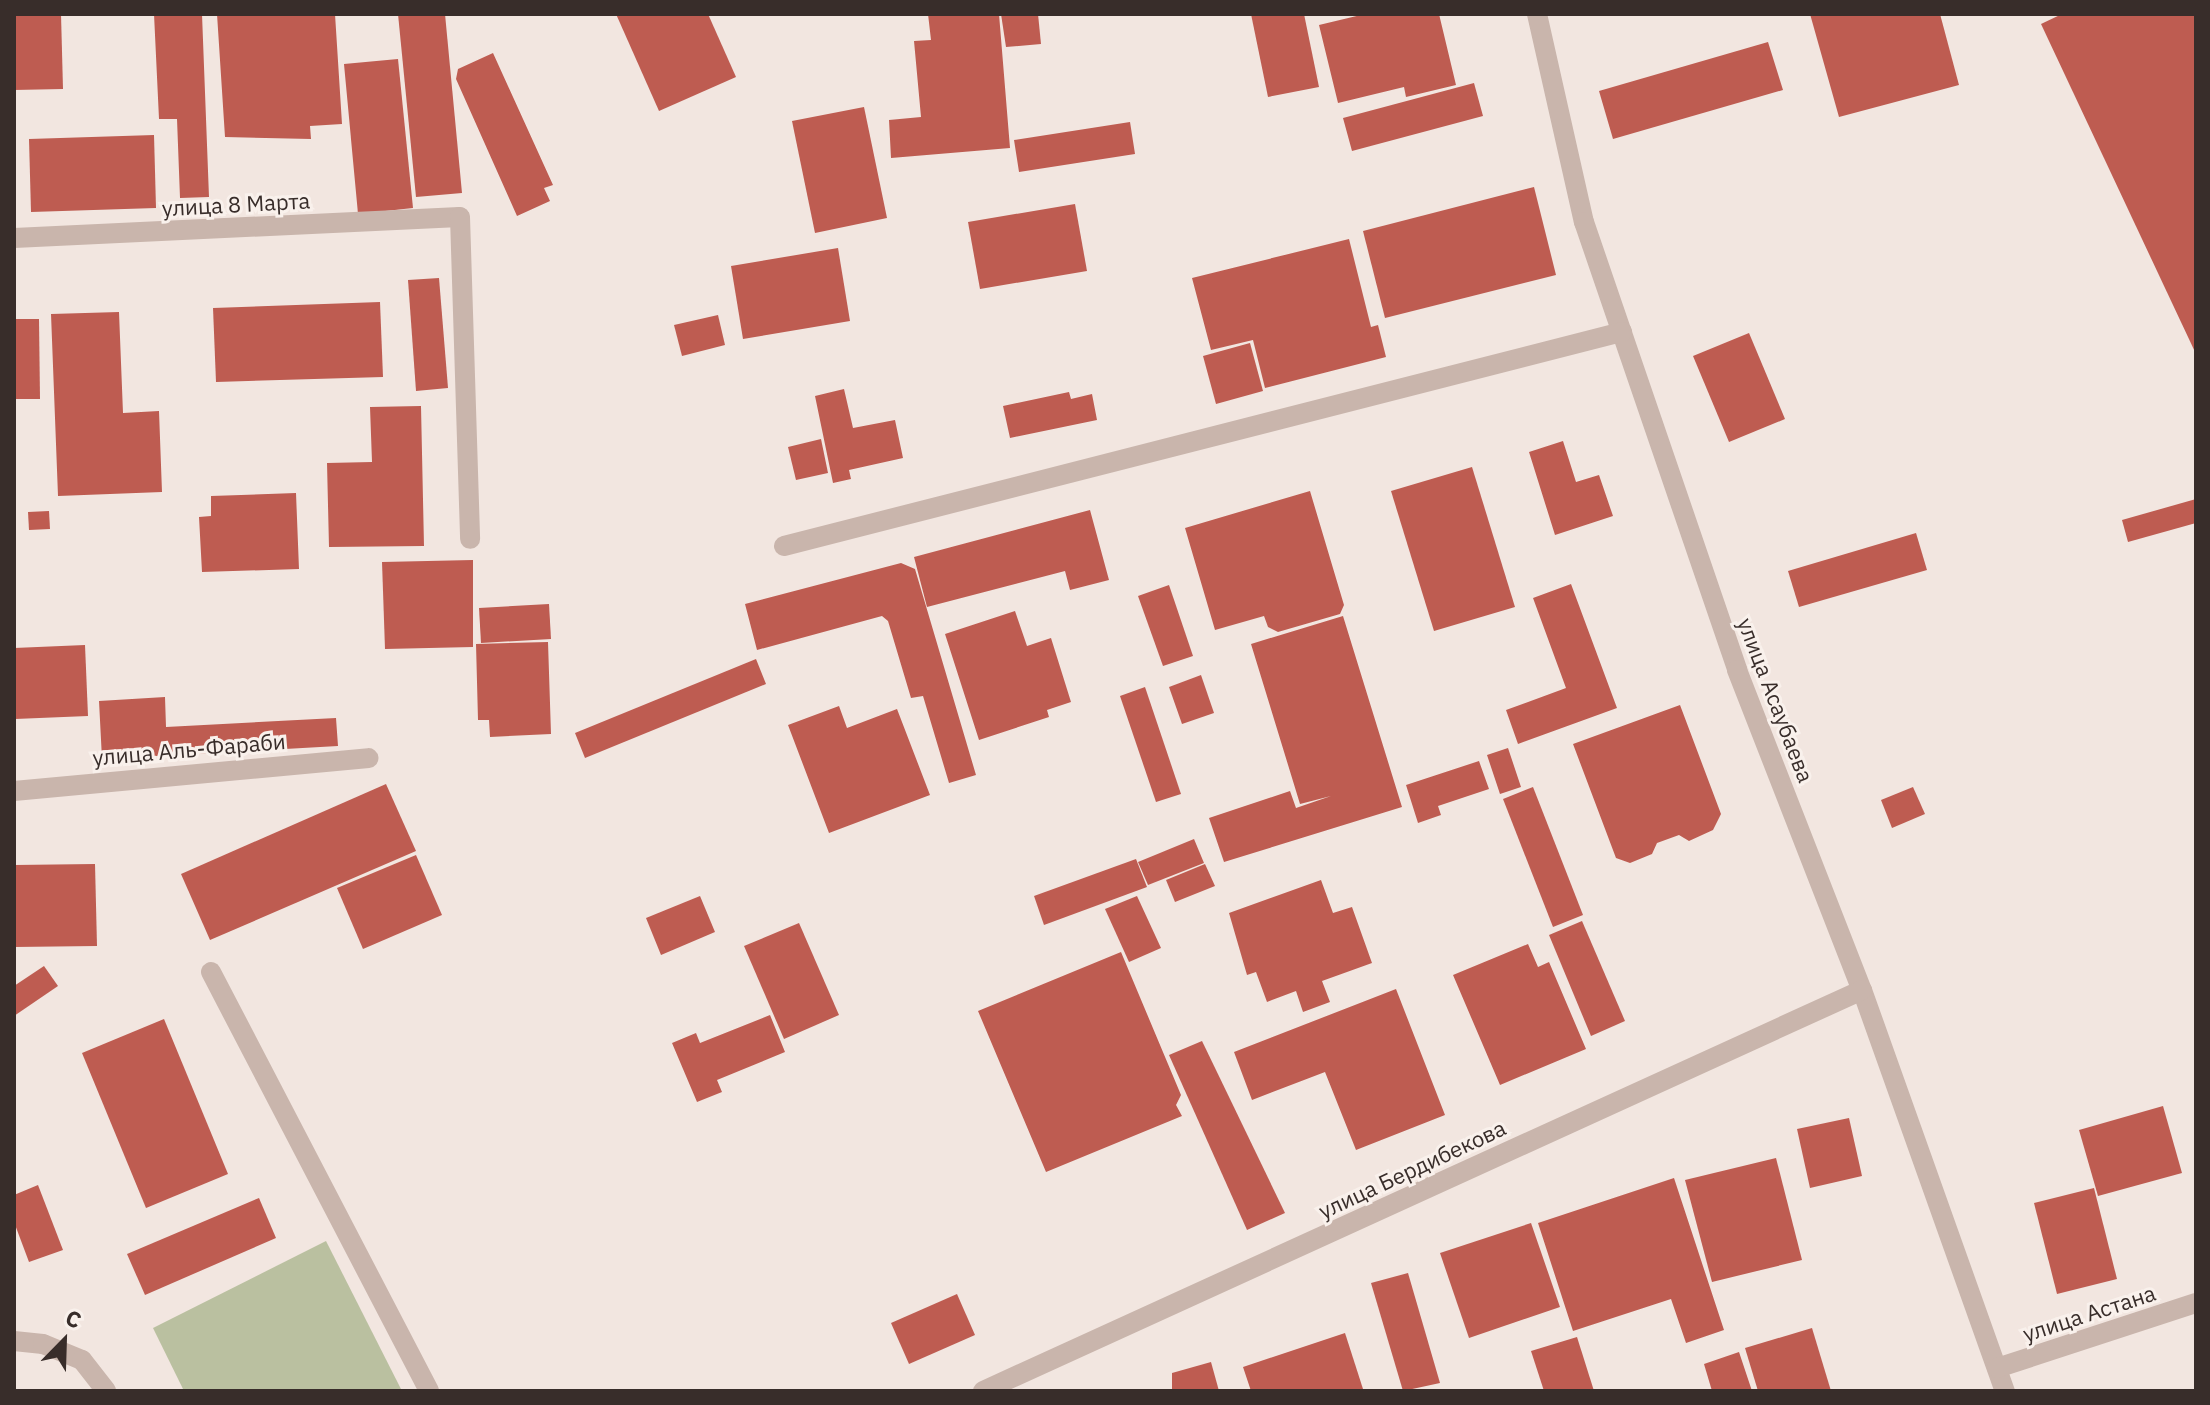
<!DOCTYPE html>
<meta charset="utf-8">
<style>
body{margin:0}
#map{position:relative;width:2210px;height:1405px;overflow:hidden;background:#f2e6e0;font-family:"IBM Plex Sans",sans-serif}
div>[style]{position:absolute}
.green>*{inset:0;background:#bac0a0}
.building>*{inset:0;background:#be5c51}
.lane>*{height:20px;margin:-10px;padding:0 10px;transform-origin:10px;border-radius:10px;background:#c9b5ac}
.street>*{height:20px;margin:-10px;padding:0 10px;transform-origin:10px;border-radius:10px;background:#c9b5ac}
span{translate:-50% -50%;white-space:nowrap;text-align:center;line-height:1.15;-webkit-text-stroke:6px #f9f1ec;paint-order:stroke}
.street-label{font-size:22px;color:#382d2a}
.frame{position:absolute;inset:0;border:16px solid #382d2a;pointer-events:none}
.north{position:absolute;left:24px;top:1301px;width:80px;height:80px;-webkit-text-stroke:6px #f9f1ec;paint-order:stroke;rotate:23deg;font-size:22px;font-weight:700;line-height:32px;text-align:center;color:#382d2a}
.north::after{content:'';display:block;margin:auto;width:28px;height:36px;background:#382d2a;clip-path:polygon(50% 0,100% 100%,50% 72%,0 100%)}
</style>
<div id="map">
<div class="green">
<i style="clip-path:polygon(326px 1241px,402px 1391px,184px 1391px,153px 1328px)"></i>
</div>
<div class="building">
<i style="clip-path:polygon(14px 14px,61px 14px,63px 89px,14px 90px)"></i>
<i style="clip-path:polygon(154px 14px,202px 14px,209px 197px,180px 198px,177px 119px,159px 119px)"></i>
<i style="clip-path:polygon(217px 14px,335px 14px,342px 124px,310px 126px,311px 139px,225px 137px)"></i>
<i style="clip-path:polygon(398px 14px,445px 14px,462px 193px,416px 197px)"></i>
<i style="clip-path:polygon(616px 14px,708px 14px,736px 77px,659px 111px)"></i>
<i style="clip-path:polygon(928px 14px,999px 14px,1010px 148px,891px 158px,889px 120px,921px 117px,914px 41px,931px 40px)"></i>
<i style="clip-path:polygon(1001px 14px,1038px 14px,1041px 44px,1006px 47px)"></i>
<i style="clip-path:polygon(1251px 14px,1304px 14px,1319px 87px,1268px 97px)"></i>
<i style="clip-path:polygon(1365px 14px,1439px 14px,1456px 85px,1406px 97px,1404px 87px,1338px 103px,1319px 25px)"></i>
<i style="clip-path:polygon(1810px 14px,1940px 14px,1959px 85px,1839px 117px)"></i>
<i style="clip-path:polygon(2062px 14px,2196px 14px,2196px 354px,2041px 24px)"></i>
<i style="clip-path:polygon(1768px 42px,1783px 90px,1613px 139px,1599px 91px)"></i>
<i style="clip-path:polygon(493px 53px,553px 185px,544px 188px,550px 201px,517px 216px,456px 79px,458px 69px)"></i>
<i style="clip-path:polygon(398px 59px,413px 208px,358px 214px,344px 64px)"></i>
<i style="clip-path:polygon(1474px 83px,1483px 116px,1352px 151px,1343px 118px)"></i>
<i style="clip-path:polygon(864px 107px,887px 218px,815px 233px,792px 121px)"></i>
<i style="clip-path:polygon(1130px 122px,1135px 154px,1019px 172px,1014px 140px)"></i>
<i style="clip-path:polygon(154px 135px,156px 208px,31px 212px,29px 139px)"></i>
<i style="clip-path:polygon(1534px 187px,1556px 275px,1385px 318px,1363px 231px)"></i>
<i style="clip-path:polygon(1075px 204px,1087px 271px,980px 289px,968px 222px)"></i>
<i style="clip-path:polygon(1349px 239px,1371px 327px,1378px 325px,1386px 357px,1265px 388px,1253px 340px,1211px 350px,1192px 278px)"></i>
<i style="clip-path:polygon(838px 248px,850px 321px,743px 339px,731px 266px)"></i>
<i style="clip-path:polygon(439px 278px,448px 388px,416px 391px,408px 280px)"></i>
<i style="clip-path:polygon(380px 302px,383px 377px,216px 382px,213px 308px)"></i>
<i style="clip-path:polygon(119px 312px,123px 413px,159px 411px,162px 492px,58px 496px,51px 314px)"></i>
<i style="clip-path:polygon(718px 315px,725px 345px,682px 356px,674px 325px)"></i>
<i style="clip-path:polygon(14px 319px,39px 319px,40px 399px,14px 399px)"></i>
<i style="clip-path:polygon(1749px 333px,1785px 419px,1729px 442px,1693px 356px)"></i>
<i style="clip-path:polygon(1250px 343px,1263px 391px,1216px 404px,1203px 356px)"></i>
<i style="clip-path:polygon(844px 389px,853px 428px,895px 420px,903px 458px,849px 470px,851px 479px,833px 483px,815px 396px)"></i>
<i style="clip-path:polygon(1069px 392px,1071px 399px,1092px 394px,1097px 420px,1010px 438px,1003px 406px)"></i>
<i style="clip-path:polygon(421px 406px,424px 546px,329px 547px,327px 463px,372px 462px,370px 407px)"></i>
<i style="clip-path:polygon(821px 439px,828px 473px,796px 480px,788px 447px)"></i>
<i style="clip-path:polygon(1563px 441px,1576px 482px,1599px 475px,1613px 516px,1555px 535px,1529px 452px)"></i>
<i style="clip-path:polygon(1472px 467px,1515px 607px,1434px 631px,1391px 491px)"></i>
<i style="clip-path:polygon(1310px 491px,1344px 605px,1340px 614px,1278px 632px,1268px 627px,1264px 616px,1215px 630px,1185px 528px)"></i>
<i style="clip-path:polygon(296px 493px,299px 569px,202px 572px,199px 517px,211px 516px,211px 496px)"></i>
<i style="clip-path:polygon(2196px 499px,2196px 523px,2128px 542px,2122px 520px)"></i>
<i style="clip-path:polygon(1090px 510px,1109px 580px,1070px 590px,1065px 571px,927px 607px,914px 557px)"></i>
<i style="clip-path:polygon(49px 511px,50px 529px,29px 530px,28px 512px)"></i>
<i style="clip-path:polygon(1916px 533px,1927px 570px,1799px 607px,1788px 571px)"></i>
<i style="clip-path:polygon(473px 560px,473px 647px,385px 649px,382px 562px)"></i>
<i style="clip-path:polygon(901px 563px,915px 569px,976px 775px,949px 783px,923px 696px,911px 698px,888px 621px,882px 616px,757px 650px,745px 604px)"></i>
<i style="clip-path:polygon(1571px 584px,1617px 708px,1518px 744px,1506px 710px,1566px 688px,1533px 598px)"></i>
<i style="clip-path:polygon(1169px 585px,1193px 656px,1163px 666px,1138px 596px)"></i>
<i style="clip-path:polygon(549px 604px,551px 639px,481px 643px,479px 608px)"></i>
<i style="clip-path:polygon(1015px 611px,1027px 646px,1051px 638px,1071px 702px,1047px 710px,1049px 717px,979px 740px,945px 634px)"></i>
<i style="clip-path:polygon(1343px 616px,1402px 807px,1224px 862px,1209px 818px,1290px 791px,1296px 808px,1331px 796px,1300px 804px,1251px 644px)"></i>
<i style="clip-path:polygon(548px 642px,551px 734px,490px 737px,489px 720px,478px 720px,476px 644px)"></i>
<i style="clip-path:polygon(85px 645px,88px 716px,15px 719px,14px 648px)"></i>
<i style="clip-path:polygon(756px 659px,766px 684px,585px 758px,575px 733px)"></i>
<i style="clip-path:polygon(1201px 675px,1214px 713px,1182px 724px,1169px 687px)"></i>
<i style="clip-path:polygon(1145px 687px,1181px 794px,1156px 802px,1120px 696px)"></i>
<i style="clip-path:polygon(165px 697px,166px 727px,336px 718px,338px 746px,102px 759px,99px 701px)"></i>
<i style="clip-path:polygon(1680px 705px,1721px 814px,1713px 830px,1689px 841px,1679px 835px,1657px 843px,1652px 854px,1630px 863px,1616px 858px,1573px 744px)"></i>
<i style="clip-path:polygon(839px 706px,847px 728px,897px 709px,930px 795px,829px 833px,788px 725px)"></i>
<i style="clip-path:polygon(1508px 748px,1521px 787px,1500px 794px,1487px 755px)"></i>
<i style="clip-path:polygon(1479px 761px,1489px 789px,1438px 806px,1441px 815px,1418px 823px,1406px 785px)"></i>
<i style="clip-path:polygon(386px 784px,416px 851px,210px 940px,181px 874px)"></i>
<i style="clip-path:polygon(1533px 787px,1583px 915px,1553px 927px,1503px 799px)"></i>
<i style="clip-path:polygon(1913px 787px,1925px 814px,1892px 828px,1881px 800px)"></i>
<i style="clip-path:polygon(1194px 839px,1204px 863px,1148px 885px,1138px 862px)"></i>
<i style="clip-path:polygon(416px 855px,442px 915px,363px 949px,337px 888px)"></i>
<i style="clip-path:polygon(1136px 859px,1147px 887px,1044px 925px,1034px 896px)"></i>
<i style="clip-path:polygon(95px 864px,97px 946px,14px 947px,14px 865px)"></i>
<i style="clip-path:polygon(1205px 864px,1215px 886px,1175px 902px,1166px 880px)"></i>
<i style="clip-path:polygon(1321px 880px,1333px 913px,1352px 907px,1372px 963px,1322px 981px,1330px 1002px,1303px 1012px,1296px 991px,1267px 1002px,1256px 972px,1247px 975px,1229px 913px)"></i>
<i style="clip-path:polygon(700px 896px,715px 932px,661px 955px,646px 918px)"></i>
<i style="clip-path:polygon(1137px 896px,1161px 948px,1129px 962px,1105px 909px)"></i>
<i style="clip-path:polygon(1582px 921px,1625px 1021px,1591px 1036px,1549px 935px)"></i>
<i style="clip-path:polygon(799px 923px,839px 1015px,784px 1039px,744px 946px)"></i>
<i style="clip-path:polygon(1528px 944px,1538px 967px,1549px 962px,1586px 1049px,1500px 1085px,1453px 975px)"></i>
<i style="clip-path:polygon(1121px 952px,1181px 1095px,1176px 1105px,1182px 1116px,1046px 1172px,978px 1011px)"></i>
<i style="clip-path:polygon(44px 966px,58px 986px,14px 1016px,14px 986px)"></i>
<i style="clip-path:polygon(1396px 989px,1445px 1115px,1356px 1150px,1325px 1072px,1252px 1100px,1234px 1052px)"></i>
<i style="clip-path:polygon(770px 1015px,785px 1052px,717px 1080px,722px 1092px,697px 1102px,672px 1043px,696px 1033px,700px 1043px)"></i>
<i style="clip-path:polygon(164px 1019px,228px 1174px,146px 1208px,82px 1053px)"></i>
<i style="clip-path:polygon(1202px 1041px,1285px 1213px,1247px 1230px,1169px 1055px)"></i>
<i style="clip-path:polygon(2163px 1106px,2182px 1173px,2098px 1196px,2079px 1130px)"></i>
<i style="clip-path:polygon(1849px 1118px,1862px 1176px,1810px 1188px,1797px 1129px)"></i>
<i style="clip-path:polygon(1776px 1158px,1802px 1260px,1712px 1282px,1685px 1180px)"></i>
<i style="clip-path:polygon(1674px 1178px,1724px 1330px,1686px 1343px,1671px 1299px,1573px 1331px,1538px 1223px)"></i>
<i style="clip-path:polygon(38px 1185px,63px 1250px,29px 1262px,14px 1222px,14px 1195px)"></i>
<i style="clip-path:polygon(2094px 1188px,2117px 1279px,2057px 1294px,2034px 1203px)"></i>
<i style="clip-path:polygon(259px 1198px,276px 1238px,145px 1295px,127px 1254px)"></i>
<i style="clip-path:polygon(1531px 1223px,1560px 1307px,1469px 1338px,1440px 1253px)"></i>
<i style="clip-path:polygon(1408px 1273px,1440px 1383px,1403px 1391px,1371px 1283px)"></i>
<i style="clip-path:polygon(957px 1294px,975px 1335px,909px 1364px,891px 1323px)"></i>
<i style="clip-path:polygon(1812px 1328px,1831px 1391px,1758px 1391px,1745px 1348px)"></i>
<i style="clip-path:polygon(1345px 1333px,1363px 1389px,1251px 1391px,1243px 1367px)"></i>
<i style="clip-path:polygon(1577px 1337px,1594px 1391px,1544px 1391px,1531px 1351px)"></i>
<i style="clip-path:polygon(1739px 1352px,1752px 1391px,1712px 1391px,1704px 1364px)"></i>
<i style="clip-path:polygon(1211px 1362px,1219px 1391px,1172px 1391px,1172px 1373px)"></i>
</div>
<div class="lane">
<i style="left:211px;top:972px;width:472px;rotate:62.5deg"></i>
</div>
<div class="street">
<i style="left:1537px;top:14px;width:213px;rotate:77.3deg"></i>
<i style="left:1584px;top:222px;width:473px;rotate:71.1deg"></i>
<i style="left:1737px;top:670px;width:344px;rotate:68.7deg"></i>
<i style="left:1862px;top:990px;width:426px;rotate:70.4deg"></i>
<i style="left:14px;top:238px;width:446px;rotate:-2.7deg"></i>
<i style="left:460px;top:217px;width:322px;rotate:88.2deg"></i>
<i style="left:784px;top:546px;width:865px;rotate:-14.33deg"></i>
<i style="left:14px;top:791px;width:356px;rotate:-5.3deg"></i>
<i style="left:14px;top:1341px;width:29px;rotate:6deg"></i>
<i style="left:43px;top:1344px;width:42px;rotate:22.3deg"></i>
<i style="left:82px;top:1360px;width:39px;rotate:52deg"></i>
<i style="left:1997px;top:1368px;width:209px;rotate:-18.1deg"></i>
<i style="left:983px;top:1391px;width:966px;rotate:-24.52deg"></i>
</div>
<div class="street-label">
<span style="left:236px;top:204px;rotate:-3deg">улица 8 Марта</span>
<span style="left:1776px;top:700px;rotate:69deg">улица Асаубаева</span>
<span style="left:189px;top:749px;rotate:-5deg">улица Аль-Фараби</span>
<span style="left:1412px;top:1169px;rotate:-25deg">улица Бердибекова</span>
<span style="left:2089px;top:1313px;rotate:-18deg">улица Астана</span>
</div>
<div class="frame"></div>
<div class="north">С</div>
</div>
